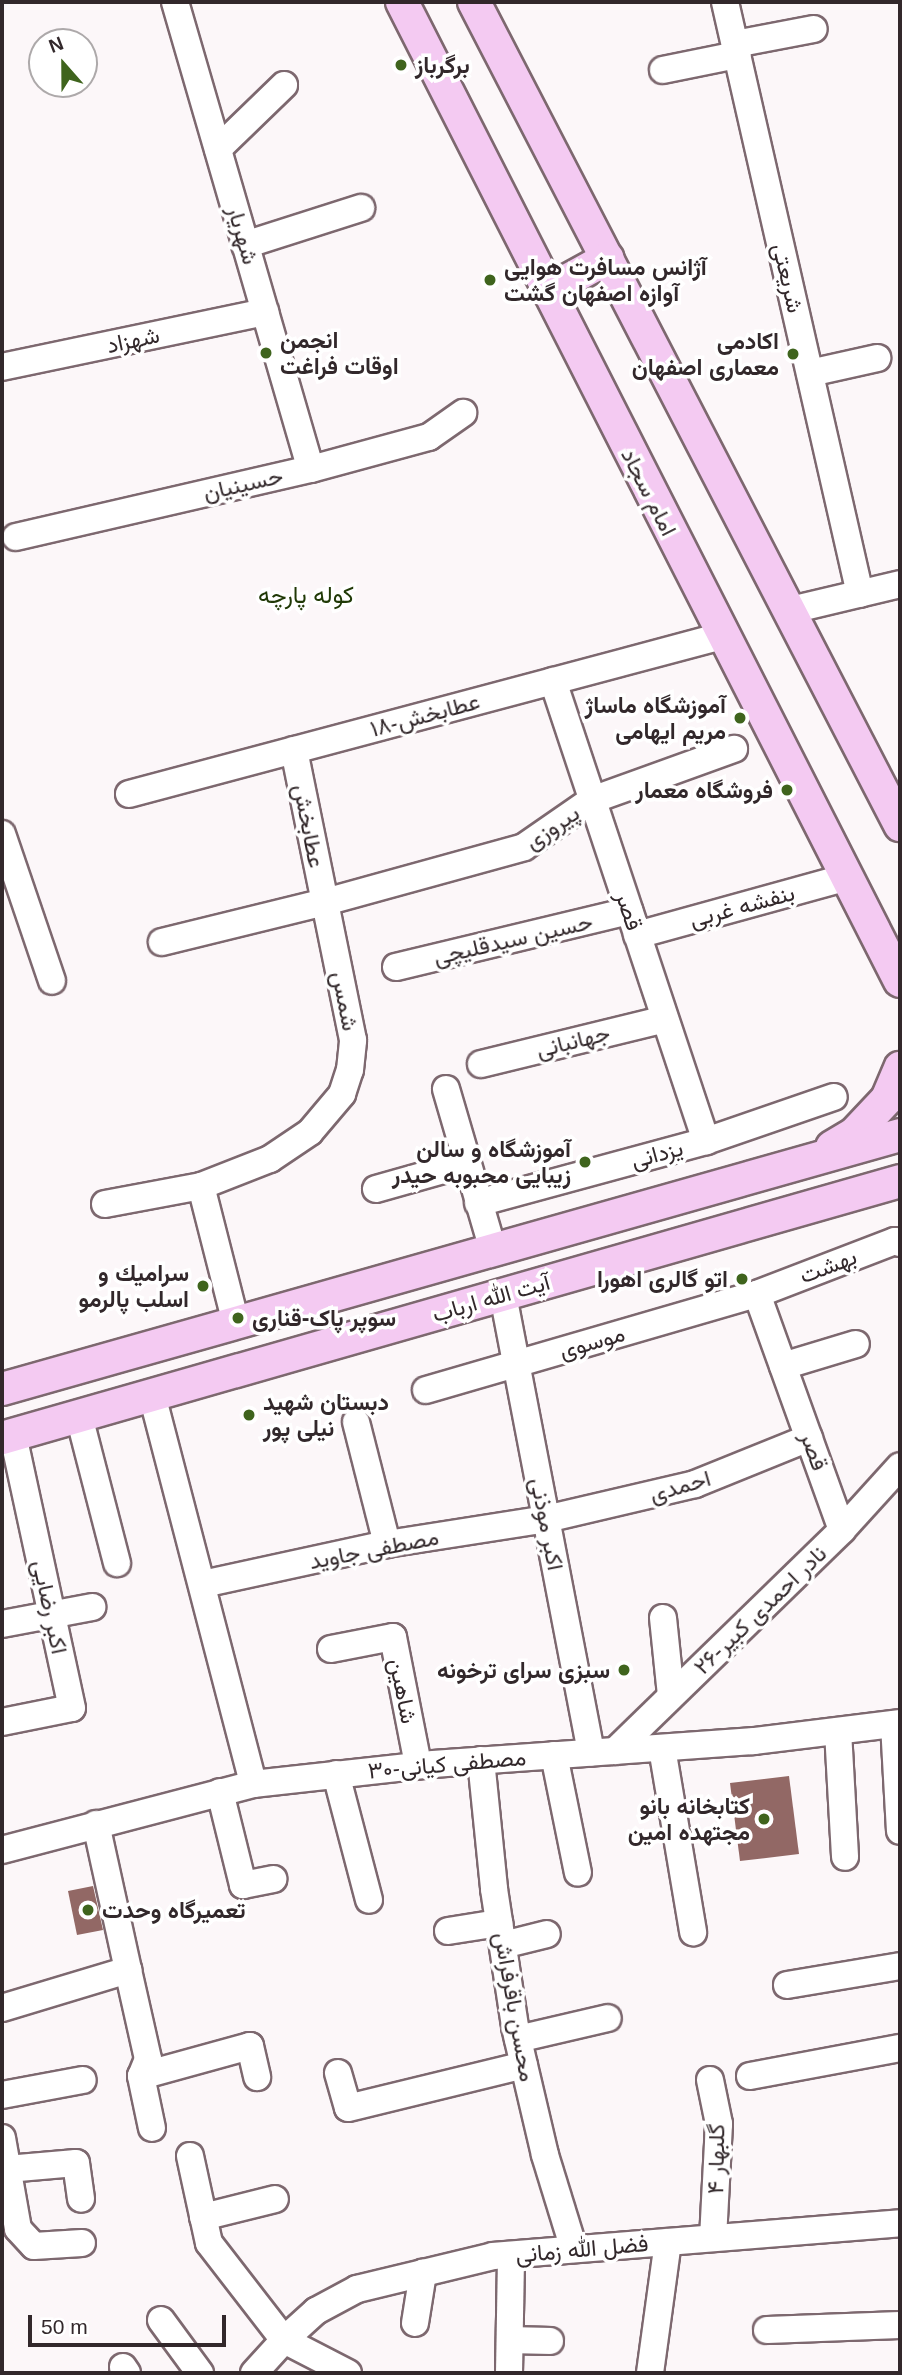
<!DOCTYPE html>
<meta charset="utf-8">
<style>
body{margin:0}
#map{position:relative;width:902px;height:2375px;overflow:hidden;background:#fcf7f9;font-family:Arial,Vazirmatn,sans-serif}
div>[style]{position:absolute}
.building>*{inset:0;background:#926865}
.roads{filter:drop-shadow(2px 0 #7d686f) drop-shadow(-2px 0 #7d686f) drop-shadow(0 2px #7d686f) drop-shadow(0 -2px #7d686f)}
.minor>*{height:26px;margin:-13px;padding:0 13px;transform-origin:13px;border-radius:13px;background:#fff}
.major>*{height:32px;margin:-16px;padding:0 16px;transform-origin:16px;border-radius:16px;background:#f4caf2}
.dots>*{width:19px;height:19px;translate:-50% -50%;box-sizing:border-box;border:4px solid #fff;border-radius:50%}
span{translate:-50% -50%;white-space:nowrap;text-align:center;line-height:1.15;-webkit-text-stroke:7px #fff;paint-order:stroke}
.poi-label{font-size:23px;color:#32282b;font-weight:700}
.left{translate:0 -50%;text-align:left}
.right{translate:-100% -50%;text-align:right}
.street-label{font-size:23px;color:#32282b}
.neighbourhood-label{font-size:24px;color:#203906}
.frame{position:absolute;inset:0;border:4px solid #32282b;pointer-events:none}
.north{position:absolute;left:28px;top:28px;width:70px;height:70px;box-sizing:border-box;background:#fff;border:2px solid #ada9aa;border-radius:50%;rotate:339deg;font-size:19px;font-weight:700;line-height:28px;text-align:center;color:#32282b}
.north::after{content:'';display:block;margin:auto;width:24px;height:32px;background:#3f641d;clip-path:polygon(50% 0,100% 100%,50% 72%,0 100%)}
.scale{position:absolute;left:28px;top:2315px;width:198px;height:32px;box-sizing:border-box;border:4px solid #32282b;border-top:0;padding-left:9px;font-size:21px;line-height:24px;white-space:nowrap;color:#32282b;-webkit-text-stroke:5px #fff;paint-order:stroke}
</style>
<div id="map">
<div class="building">
<i style="clip-path:polygon(789px 1776px,799px 1854px,740px 1861px,730px 1783px)"></i>
<i style="clip-path:polygon(93px 1886px,103px 1930px,77px 1935px,68px 1891px)"></i>
</div>
<div class="roads">
<div class="minor">
<i style="left:175px;top:2px;width:486px;rotate:73.8deg"></i>
<i style="left:725px;top:2px;width:607px;rotate:77.15deg"></i>
<i style="left:735px;top:44px;width:80px;rotate:-10.8deg"></i>
<i style="left:663px;top:70px;width:76px;rotate:-11.5deg"></i>
<i style="left:218px;top:149px;width:92px;rotate:-44.1deg"></i>
<i style="left:245px;top:245px;width:122px;rotate:-17.7deg"></i>
<i style="left:2px;top:367px;width:269px;rotate:-11.8deg"></i>
<i style="left:810px;top:373px;width:69px;rotate:-12.6deg"></i>
<i style="left:16px;top:537px;width:303px;rotate:-13deg"></i>
<i style="left:311px;top:469px;width:122px;rotate:-15.2deg"></i>
<i style="left:429px;top:437px;width:42px;rotate:-35.2deg"></i>
<i style="left:791px;top:610px;width:112px;rotate:-13.4deg"></i>
<i style="left:553px;top:681px;width:485px;rotate:71.6deg"></i>
<i style="left:294px;top:750px;width:155px;rotate:78.5deg"></i>
<i style="left:325px;top:902px;width:206px;rotate:-15.4deg"></i>
<i style="left:524px;top:847px;width:83px;rotate:-34.7deg"></i>
<i style="left:592px;top:800px;width:151px;rotate:-19.8deg"></i>
<i style="left:129px;top:794px;width:614px;rotate:-14.92deg"></i>
<i style="left:2px;top:834px;width:155px;rotate:71.2deg"></i>
<i style="left:637px;top:935px;width:218px;rotate:-15.4deg"></i>
<i style="left:396px;top:967px;width:240px;rotate:-13.5deg"></i>
<i style="left:481px;top:1064px;width:189px;rotate:-13.7deg"></i>
<i style="left:446px;top:1089px;width:168px;rotate:73.7deg"></i>
<i style="left:201px;top:1186px;width:141px;rotate:75.7deg"></i>
<i style="left:376px;top:1189px;width:92px;rotate:-15.7deg"></i>
<i style="left:478px;top:1203px;width:236px;rotate:-15.2deg"></i>
<i style="left:706px;top:1141px;width:135px;rotate:-19deg"></i>
<i style="left:105px;top:1204px;width:98px;rotate:-10.6deg"></i>
<i style="left:201px;top:1186px;width:74px;rotate:-21.4deg"></i>
<i style="left:270px;top:1159px;width:48px;rotate:-34deg"></i>
<i style="left:310px;top:1132px;width:50px;rotate:-49.9deg"></i>
<i style="left:342px;top:1094px;width:25px;rotate:-72deg"></i>
<i style="left:350px;top:1070px;width:30px;rotate:-84deg"></i>
<i style="left:353px;top:1040px;width:141px;rotate:-101.5deg"></i>
<i style="left:325px;top:902px;width:168px;rotate:166.2deg"></i>
<i style="left:757px;top:1294px;width:251px;rotate:70.2deg"></i>
<i style="left:503px;top:1295px;width:466px;rotate:79.1deg"></i>
<i style="left:783px;top:1366px;width:76px;rotate:-16.8deg"></i>
<i style="left:426px;top:1390px;width:345px;rotate:-16.2deg"></i>
<i style="left:757px;top:1294px;width:148px;rotate:-21deg"></i>
<i style="left:895px;top:1241px;width:5px;rotate:22deg"></i>
<i style="left:152px;top:1395px;width:402px;rotate:75.4deg"></i>
<i style="left:79px;top:1416px;width:152px;rotate:75.5deg"></i>
<i style="left:356px;top:1422px;width:126px;rotate:75.7deg"></i>
<i style="left:203px;top:1584px;width:188px;rotate:-12.3deg"></i>
<i style="left:387px;top:1544px;width:161px;rotate:-8.9deg"></i>
<i style="left:546px;top:1519px;width:153px;rotate:-13.2deg"></i>
<i style="left:695px;top:1484px;width:123px;rotate:-22deg"></i>
<i style="left:663px;top:1618px;width:78px;rotate:84.1deg"></i>
<i style="left:2px;top:1624px;width:92px;rotate:-10.7deg"></i>
<i style="left:331px;top:1649px;width:63px;rotate:-11deg"></i>
<i style="left:393px;top:1637px;width:130px;rotate:78.9deg"></i>
<i style="left:2px;top:1722px;width:71px;rotate:-11.3deg"></i>
<i style="left:72px;top:1708px;width:279px;rotate:-102.2deg"></i>
<i style="left:894px;top:1724px;width:107px;rotate:86.8deg"></i>
<i style="left:838px;top:1731px;width:126px;rotate:86.8deg"></i>
<i style="left:662px;top:1748px;width:187px;rotate:80.4deg"></i>
<i style="left:615px;top:1751px;width:317px;rotate:-44.2deg"></i>
<i style="left:842px;top:1530px;width:86px;rotate:-47.8deg"></i>
<i style="left:554px;top:1755px;width:120px;rotate:78.5deg"></i>
<i style="left:481px;top:1760px;width:130px;rotate:84.2deg"></i>
<i style="left:494px;top:1889px;width:140px;rotate:81.3deg"></i>
<i style="left:515px;top:2027px;width:131px;rotate:76.8deg"></i>
<i style="left:545px;top:2155px;width:98px;rotate:72.9deg"></i>
<i style="left:336px;top:1774px;width:130px;rotate:75.3deg"></i>
<i style="left:220px;top:1792px;width:96px;rotate:76.1deg"></i>
<i style="left:243px;top:1885px;width:31px;rotate:-11deg"></i>
<i style="left:96px;top:1824px;width:149px;rotate:77.6deg"></i>
<i style="left:2px;top:1850px;width:260px;rotate:-14.7deg"></i>
<i style="left:253px;top:1784px;width:181px;rotate:-6.3deg"></i>
<i style="left:433px;top:1764px;width:322px;rotate:-4.1deg"></i>
<i style="left:754px;top:1741px;width:147px;rotate:-7deg"></i>
<i style="left:448px;top:1931px;width:52px;rotate:-8.9deg"></i>
<i style="left:503px;top:1945px;width:45px;rotate:-14deg"></i>
<i style="left:787px;top:1985px;width:115px;rotate:-9.5deg"></i>
<i style="left:2px;top:2008px;width:132px;rotate:-16.8deg"></i>
<i style="left:128px;top:1970px;width:91px;rotate:77.3deg"></i>
<i style="left:148px;top:2059px;width:18px;rotate:112deg"></i>
<i style="left:141px;top:2076px;width:53px;rotate:78.1deg"></i>
<i style="left:518px;top:2039px;width:92px;rotate:-13.1deg"></i>
<i style="left:338px;top:2073px;width:36px;rotate:74deg"></i>
<i style="left:348px;top:2108px;width:181px;rotate:-13.7deg"></i>
<i style="left:141px;top:2076px;width:113px;rotate:-15.4deg"></i>
<i style="left:250px;top:2046px;width:32px;rotate:77deg"></i>
<i style="left:750px;top:2076px;width:153px;rotate:-10.6deg"></i>
<i style="left:710px;top:2080px;width:45px;rotate:78.4deg"></i>
<i style="left:719px;top:2124px;width:114px;rotate:93deg"></i>
<i style="left:2px;top:2095px;width:82px;rotate:-10.5deg"></i>
<i style="left:2px;top:2138px;width:92px;rotate:80deg"></i>
<i style="left:18px;top:2229px;width:23px;rotate:47deg"></i>
<i style="left:34px;top:2246px;width:48px;rotate:-3.6deg"></i>
<i style="left:190px;top:2156px;width:89px;rotate:77.7deg"></i>
<i style="left:209px;top:2243px;width:123px;rotate:52.3deg"></i>
<i style="left:284px;top:2340px;width:72px;rotate:27.3deg"></i>
<i style="left:7px;top:2169px;width:69px;rotate:-5deg"></i>
<i style="left:76px;top:2163px;width:36px;rotate:82deg"></i>
<i style="left:203px;top:2217px;width:74px;rotate:-14deg"></i>
<i style="left:161px;top:2320px;width:66px;rotate:53.7deg"></i>
<i style="left:415px;top:2323px;width:51px;rotate:-80.9deg"></i>
<i style="left:767px;top:2330px;width:133px;rotate:-2.2deg"></i>
<i style="left:510px;top:2340px;width:40px;rotate:1.4deg"></i>
<i style="left:123px;top:2367px;width:7px;rotate:56deg"></i>
<i style="left:254px;top:2373px;width:45px;rotate:-47.7deg"></i>
<i style="left:284px;top:2340px;width:43px;rotate:-42.2deg"></i>
<i style="left:316px;top:2311px;width:47px;rotate:-28.2deg"></i>
<i style="left:357px;top:2289px;width:140px;rotate:-13.6deg"></i>
<i style="left:493px;top:2256px;width:408px;rotate:-4.6deg"></i>
<i style="left:509px;top:2373px;width:118px;rotate:-89deg"></i>
<i style="left:650px;top:2373px;width:132px;rotate:-82.2deg"></i>
</div>
<div class="major">
<i style="left:402px;top:2px;width:1098px;rotate:63.04deg"></i>
<i style="left:474px;top:2px;width:927px;rotate:62.63deg"></i>
<i style="left:548px;top:291px;width:68px;rotate:-28.8deg"></i>
<i style="left:832px;top:1147px;width:27px;rotate:-31deg"></i>
<i style="left:855px;top:1133px;width:47px;rotate:-46.7deg"></i>
<i style="left:887px;top:1099px;width:34px;rotate:-67deg"></i>
<i style="left:2px;top:1389px;width:933px;rotate:-15.79deg"></i>
<i style="left:2px;top:1438px;width:934px;rotate:-15.97deg"></i>
</div>
</div>
<div class="dots">
<i style="left:401px;top:65px;background:#3f641d"></i>
<i style="left:490px;top:280px;background:#3f641d"></i>
<i style="left:266px;top:353px;background:#3f641d"></i>
<i style="left:793px;top:354px;background:#3f641d"></i>
<i style="left:740px;top:718px;background:#3f641d"></i>
<i style="left:787px;top:790px;background:#3f641d"></i>
<i style="left:585px;top:1162px;background:#3f641d"></i>
<i style="left:742px;top:1279px;background:#3f641d"></i>
<i style="left:203px;top:1286px;background:#3f641d"></i>
<i style="left:238px;top:1318px;background:#3f641d"></i>
<i style="left:249px;top:1415px;background:#3f641d"></i>
<i style="left:624px;top:1670px;background:#3f641d"></i>
<i style="left:764px;top:1819px;background:#3f641d"></i>
<i style="left:88px;top:1910px;background:#3f641d"></i>
</div>
<div class="poi-label">
<span class="left" style="left:415px;top:65px">برگرباز</span>
<span class="left" style="left:504px;top:280px">آژانس مسافرت هوایی<br>آوازه اصفهان گشت</span>
<span class="left" style="left:280px;top:353px">انجمن<br>اوقات فراغت</span>
<span class="right" style="left:779px;top:354px">اکادمی<br>معماری اصفهان</span>
<span class="right" style="left:726px;top:718px">آموزشگاه ماساژ<br>مریم ایهامی</span>
<span class="right" style="left:773px;top:790px">فروشگاه معمار</span>
<span class="right" style="left:571px;top:1162px">آموزشگاه و سالن<br>زیبایی محبوبه حیدر</span>
<span class="right" style="left:189px;top:1286px">سراميك و<br>اسلب پالرمو</span>
<span class="right" style="left:728px;top:1279px">اتو گالری اهورا</span>
<span class="left" style="left:252px;top:1318px">سوپر پاک-قناری</span>
<span class="left" style="left:263px;top:1415px">دبستان شهید<br>نیلی پور</span>
<span class="right" style="left:610px;top:1670px">سبزی سرای ترخونه</span>
<span class="right" style="left:750px;top:1819px">کتابخانه بانو<br>مجتهده امین</span>
<span class="left" style="left:102px;top:1910px">تعمیرگاه وحدت</span>
</div>
<div class="street-label">
<span style="left:243px;top:235px;rotate:74deg">شهریار</span>
<span style="left:788px;top:278px;rotate:77deg">شریعتی</span>
<span style="left:133px;top:340px;rotate:-12deg">شهزاد</span>
<span style="left:243px;top:484px;rotate:-13deg">حسینیان</span>
<span style="left:649px;top:492px;rotate:63deg">امام سجاد</span>
<span style="left:425px;top:715px;rotate:-15deg">۱۸-عطابخش</span>
<span style="left:309px;top:826px;rotate:79deg">عطابخش</span>
<span style="left:552px;top:827px;rotate:-34deg">پیروزی</span>
<span style="left:742px;top:906px;rotate:-15deg">بنفشه غربی</span>
<span style="left:629px;top:911px;rotate:72deg">قصر</span>
<span style="left:513px;top:939px;rotate:-13deg">حسین سیدقلیچی</span>
<span style="left:345px;top:1001px;rotate:79deg">شمس</span>
<span style="left:573px;top:1041px;rotate:-14deg">جهانبانی</span>
<span style="left:657px;top:1154px;rotate:-15deg">یزدانی</span>
<span style="left:828px;top:1266px;rotate:-21deg">بهشت</span>
<span style="left:491px;top:1298px;rotate:-16deg">آیت الله ارباب</span>
<span style="left:592px;top:1342px;rotate:-16deg">موسوی</span>
<span style="left:814px;top:1451px;rotate:70deg">قصر</span>
<span style="left:680px;top:1486px;rotate:-16deg">احمدی</span>
<span style="left:547px;top:1524px;rotate:79deg">اکبر موذنی</span>
<span style="left:374px;top:1549px;rotate:-11deg">مصطفی جاوید</span>
<span style="left:50px;top:1607px;rotate:78deg">اکبر رضایی</span>
<span style="left:760px;top:1610px;rotate:-44deg">۲۶-نادر احمدی کبیر</span>
<span style="left:403px;top:1691px;rotate:79deg">شاهین</span>
<span style="left:447px;top:1764px;rotate:-5deg">۳۰-مصطفی کیانی</span>
<span style="left:515px;top:2007px;rotate:80deg">محسن باقرفراش</span>
<span style="left:716px;top:2159px;rotate:-89deg">گلبهار ۴</span>
<span style="left:582px;top:2249px;rotate:-5deg">فضل الله زمانی</span>
</div>
<div class="neighbourhood-label">
<span style="left:306px;top:595px">کوله پارچه</span>
</div>
<div class="frame"></div>
<div class="north">N</div>
<div class="scale">50 m</div>
</div>
